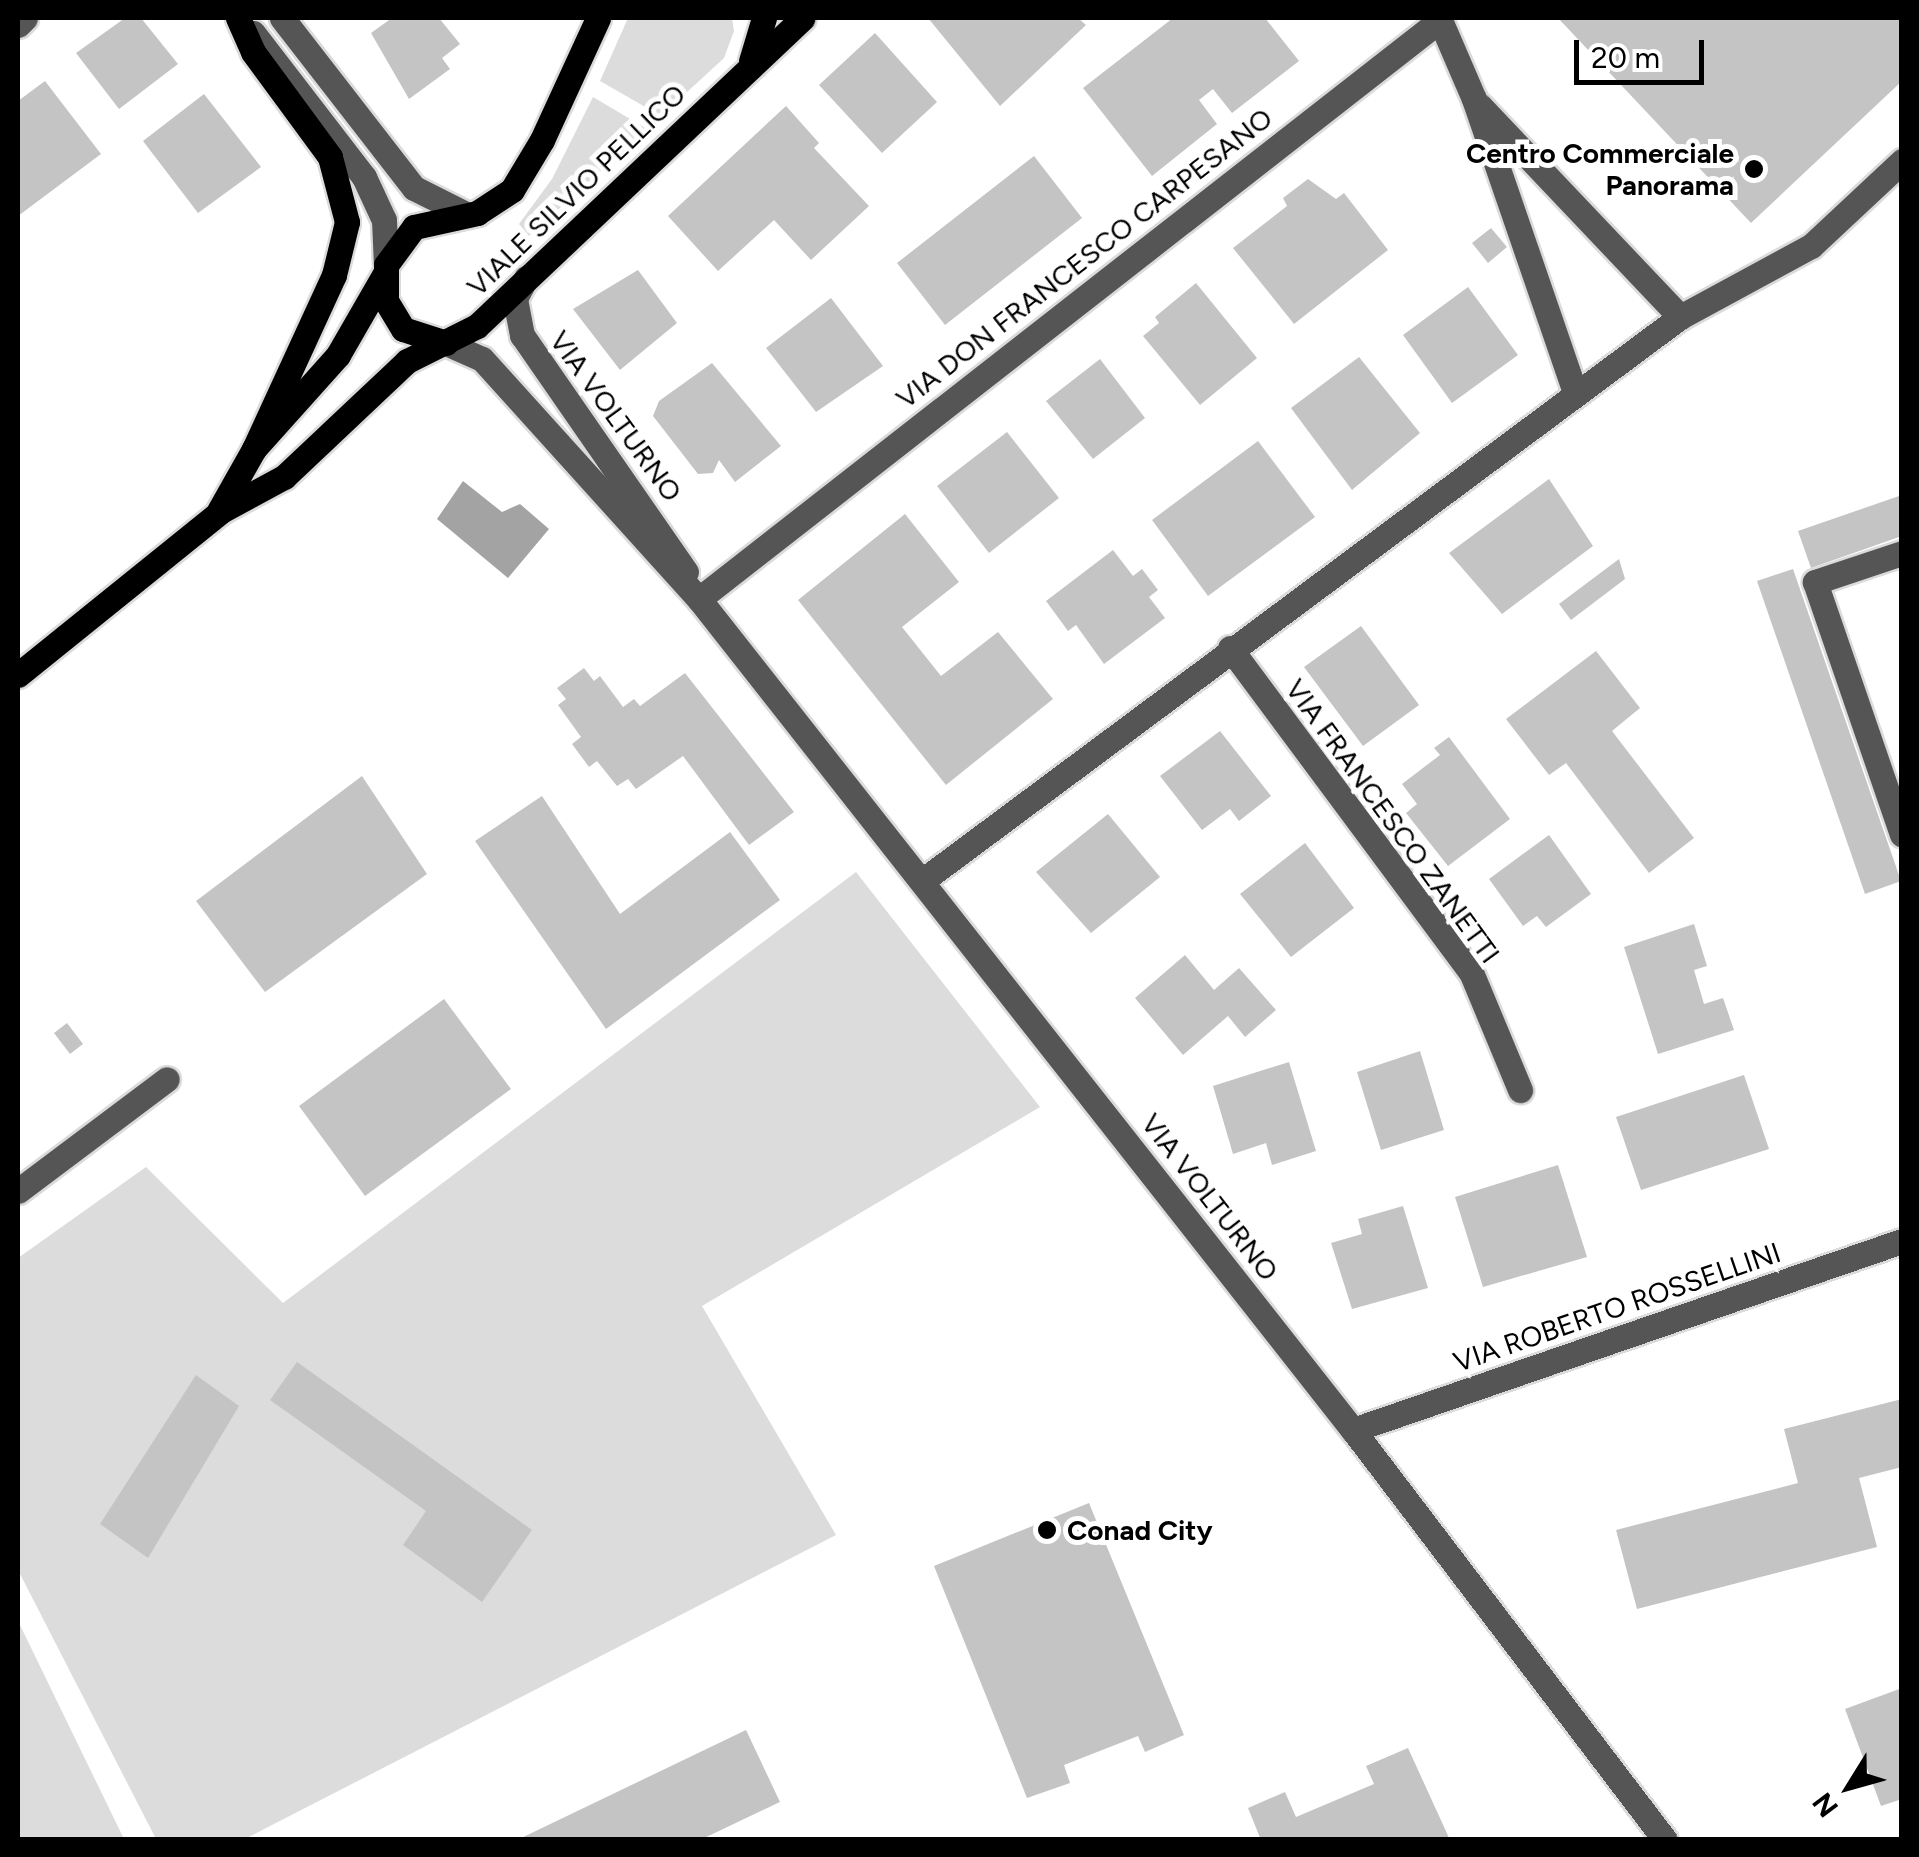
<!DOCTYPE html>
<style>
body{margin:0}
#map{position:relative;width:1919px;height:1857px;overflow:hidden;background:#fff;font-family:Figtree,sans-serif}
div>[style]{position:absolute}
.green>*{inset:0;background:#dcdcdc}
.water>*{inset:0;background:#a3a3a3}
.building>*{inset:0;background:#c4c4c4}
.roads{filter:drop-shadow(2px 0 #dbdbdb) drop-shadow(-2px 0 #dbdbdb) drop-shadow(0 2px #dbdbdb) drop-shadow(0 -2px #dbdbdb)}
.minor>*{height:25px;margin:-12.5px;padding:0 12.5px;transform-origin:12.5px;border-radius:12.5px;background:#555}
.major>*{height:25px;margin:-12.5px;padding:0 12.5px;transform-origin:12.5px;border-radius:12.5px;background:#000}
.dots>*{width:28px;height:28px;translate:-50% -50%;box-sizing:border-box;border:5px solid #fff;border-radius:50%}
span{translate:-50% -50%;white-space:nowrap;text-align:center;line-height:1.15;-webkit-text-stroke:10px #fff;paint-order:stroke}
.poi-label{font-size:28px;color:#000;font-weight:700}
.right{translate:-100% -50%;text-align:right}
.left{translate:0 -50%;text-align:left}
.street-label{font-size:28px;color:#000}
.frame{position:absolute;inset:0;border:20px solid #000;pointer-events:none}
.north{position:absolute;left:1799px;top:1737px;width:100px;height:100px;-webkit-text-stroke:8px #fff;paint-order:stroke;rotate:233deg;font-size:28px;font-weight:700;line-height:40px;text-align:center;color:#000}
.north::after{content:'';display:block;margin:auto;width:35px;height:45px;background:#000;clip-path:polygon(50% 0,100% 100%,50% 72%,0 100%)}
.scale{position:absolute;left:1574px;top:40px;width:130px;height:45px;box-sizing:border-box;border:5px solid #000;border-top:0;padding-left:12px;font-size:30px;line-height:35px;white-space:nowrap;color:#000;-webkit-text-stroke:8px #fff;paint-order:stroke}
</style>
<div id="map">
<div class="green">
<i style="clip-path:polygon(628px 18px,732px 18px,734px 31px,724px 58px,661px 116px,600px 81px)"></i>
<i style="clip-path:polygon(593px 97px,647px 129px,529px 236px,519px 224px,552px 179px)"></i>
<i style="clip-path:polygon(856px 872px,1040px 1107px,702px 1306px,836px 1535px,245px 1839px,156px 1839px,18px 1570px,18px 1258px,146px 1167px,283px 1303px)"></i>
<i style="clip-path:polygon(18px 1621px,124px 1839px,18px 1839px)"></i>
</div>
<div class="water">
<i style="clip-path:polygon(463px 481px,502px 512px,520px 504px,549px 529px,508px 578px,437px 519px)"></i>
</div>
<div class="building">
<i style="clip-path:polygon(125px 18px,141px 18px,178px 64px,119px 109px,76px 53px)"></i>
<i style="clip-path:polygon(392px 18px,439px 18px,460px 44px,442px 58px,450px 69px,409px 99px,371px 33px)"></i>
<i style="clip-path:polygon(928px 18px,1078px 18px,1086px 25px,1000px 106px)"></i>
<i style="clip-path:polygon(1173px 18px,1265px 18px,1299px 61px,1232px 113px,1213px 89px,1199px 100px,1217px 124px,1152px 176px,1083px 88px)"></i>
<i style="clip-path:polygon(1558px 18px,1902px 18px,1902px 81px,1751px 223px)"></i>
<i style="clip-path:polygon(875px 33px,937px 102px,882px 153px,819px 85px)"></i>
<i style="clip-path:polygon(45px 81px,101px 154px,18px 216px,18px 101px)"></i>
<i style="clip-path:polygon(204px 94px,261px 167px,198px 213px,143px 141px)"></i>
<i style="clip-path:polygon(786px 106px,819px 143px,814px 148px,869px 206px,811px 260px,774px 220px,718px 271px,668px 216px)"></i>
<i style="clip-path:polygon(1034px 156px,1082px 218px,945px 325px,897px 263px)"></i>
<i style="clip-path:polygon(1308px 179px,1336px 199px,1344px 193px,1388px 250px,1294px 324px,1233px 248px,1287px 206px,1283px 198px)"></i>
<i style="clip-path:polygon(1491px 228px,1507px 247px,1488px 263px,1472px 243px)"></i>
<i style="clip-path:polygon(638px 270px,677px 323px,620px 370px,573px 309px)"></i>
<i style="clip-path:polygon(1196px 283px,1257px 358px,1200px 405px,1143px 336px,1159px 323px,1155px 317px)"></i>
<i style="clip-path:polygon(1468px 287px,1518px 355px,1452px 403px,1403px 335px)"></i>
<i style="clip-path:polygon(831px 298px,883px 366px,816px 412px,766px 348px)"></i>
<i style="clip-path:polygon(1359px 357px,1420px 433px,1352px 490px,1291px 408px)"></i>
<i style="clip-path:polygon(1100px 359px,1145px 418px,1093px 459px,1046px 401px)"></i>
<i style="clip-path:polygon(712px 363px,781px 446px,735px 482px,719px 460px,713px 473px,698px 474px,653px 416px,659px 401px)"></i>
<i style="clip-path:polygon(1007px 432px,1059px 498px,989px 553px,937px 486px)"></i>
<i style="clip-path:polygon(1258px 441px,1315px 517px,1208px 596px,1152px 520px)"></i>
<i style="clip-path:polygon(1549px 479px,1593px 546px,1502px 614px,1449px 553px)"></i>
<i style="clip-path:polygon(1902px 495px,1902px 536px,1811px 568px,1798px 531px)"></i>
<i style="clip-path:polygon(905px 514px,959px 582px,902px 627px,941px 676px,998px 632px,1053px 699px,946px 785px,798px 600px)"></i>
<i style="clip-path:polygon(1113px 550px,1133px 576px,1142px 569px,1158px 590px,1149px 597px,1165px 618px,1104px 664px,1076px 625px,1068px 631px,1046px 601px)"></i>
<i style="clip-path:polygon(1619px 559px,1625px 579px,1571px 620px,1559px 604px)"></i>
<i style="clip-path:polygon(1793px 569px,1901px 881px,1865px 894px,1757px 581px)"></i>
<i style="clip-path:polygon(1361px 626px,1419px 705px,1363px 746px,1304px 667px)"></i>
<i style="clip-path:polygon(1596px 651px,1640px 708px,1612px 731px,1694px 838px,1649px 873px,1566px 763px,1549px 775px,1506px 719px)"></i>
<i style="clip-path:polygon(584px 668px,594px 681px,600px 676px,623px 707px,634px 699px,640px 706px,685px 673px,794px 812px,749px 845px,683px 756px,636px 789px,628px 779px,617px 786px,597px 761px,589px 767px,572px 744px,581px 737px,558px 705px,566px 699px,557px 688px)"></i>
<i style="clip-path:polygon(1220px 731px,1271px 796px,1239px 821px,1230px 809px,1202px 830px,1160px 776px)"></i>
<i style="clip-path:polygon(1449px 737px,1510px 819px,1448px 866px,1406px 813px,1417px 804px,1402px 784px,1440px 755px,1434px 748px)"></i>
<i style="clip-path:polygon(362px 776px,427px 874px,265px 992px,196px 901px)"></i>
<i style="clip-path:polygon(542px 796px,620px 914px,730px 832px,780px 900px,606px 1029px,475px 841px)"></i>
<i style="clip-path:polygon(1108px 814px,1160px 877px,1091px 933px,1036px 872px)"></i>
<i style="clip-path:polygon(1549px 835px,1591px 894px,1546px 927px,1537px 916px,1523px 926px,1489px 879px)"></i>
<i style="clip-path:polygon(1305px 843px,1354px 908px,1291px 957px,1240px 894px)"></i>
<i style="clip-path:polygon(1694px 924px,1707px 966px,1694px 970px,1704px 1004px,1723px 998px,1734px 1030px,1658px 1054px,1624px 947px)"></i>
<i style="clip-path:polygon(1185px 955px,1214px 990px,1239px 968px,1276px 1010px,1245px 1037px,1228px 1016px,1183px 1055px,1135px 998px)"></i>
<i style="clip-path:polygon(444px 999px,511px 1089px,365px 1196px,299px 1106px)"></i>
<i style="clip-path:polygon(67px 1023px,83px 1044px,70px 1054px,54px 1033px)"></i>
<i style="clip-path:polygon(1420px 1051px,1444px 1130px,1381px 1150px,1357px 1072px)"></i>
<i style="clip-path:polygon(1289px 1062px,1316px 1151px,1272px 1165px,1266px 1143px,1233px 1154px,1213px 1086px)"></i>
<i style="clip-path:polygon(1744px 1075px,1769px 1149px,1641px 1190px,1616px 1117px)"></i>
<i style="clip-path:polygon(1558px 1165px,1587px 1257px,1483px 1287px,1455px 1197px)"></i>
<i style="clip-path:polygon(1403px 1206px,1428px 1288px,1352px 1309px,1331px 1243px,1362px 1234px,1358px 1219px)"></i>
<i style="clip-path:polygon(297px 1362px,532px 1530px,482px 1602px,403px 1545px,426px 1511px,270px 1400px)"></i>
<i style="clip-path:polygon(196px 1375px,239px 1406px,148px 1558px,100px 1524px)"></i>
<i style="clip-path:polygon(1902px 1399px,1902px 1467px,1859px 1478px,1877px 1547px,1637px 1609px,1616px 1530px,1798px 1483px,1784px 1429px)"></i>
<i style="clip-path:polygon(1089px 1503px,1184px 1735px,1145px 1752px,1138px 1736px,1064px 1765px,1070px 1783px,1027px 1798px,934px 1566px)"></i>
<i style="clip-path:polygon(1902px 1688px,1902px 1799px,1881px 1806px,1845px 1709px)"></i>
<i style="clip-path:polygon(746px 1730px,780px 1802px,700px 1840px,517px 1840px)"></i>
<i style="clip-path:polygon(1408px 1748px,1450px 1840px,1261px 1840px,1248px 1808px,1285px 1792px,1296px 1817px,1374px 1784px,1366px 1766px)"></i>
</div>
<div class="roads">
<div class="minor">
<i style="left:282px;top:18px;width:215px;rotate:52.2deg"></i>
<i style="left:414px;top:188px;width:60px;rotate:26.6deg"></i>
<i style="left:18px;top:25px;width:10px;rotate:-45deg"></i>
<i style="left:253px;top:33px;width:182px;rotate:52.4deg"></i>
<i style="left:364px;top:177px;width:47px;rotate:65.1deg"></i>
<i style="left:384px;top:220px;width:45px;rotate:87.5deg"></i>
<i style="left:1480px;top:106px;width:291px;rotate:46.5deg"></i>
<i style="left:526px;top:278px;width:24px;rotate:118deg"></i>
<i style="left:515px;top:299px;width:37px;rotate:79deg"></i>
<i style="left:522px;top:335px;width:288px;rotate:55.3deg"></i>
<i style="left:446px;top:343px;width:39px;rotate:24deg"></i>
<i style="left:482px;top:359px;width:324px;rotate:47.9deg"></i>
<i style="left:699px;top:599px;width:1057px;rotate:51.8deg"></i>
<i style="left:1353px;top:1430px;width:515px;rotate:52.73deg"></i>
<i style="left:1902px;top:553px;width:92px;rotate:161.6deg"></i>
<i style="left:1815px;top:582px;width:267px;rotate:71deg"></i>
<i style="left:699px;top:599px;width:940px;rotate:-38deg"></i>
<i style="left:1440px;top:20px;width:86px;rotate:66.7deg"></i>
<i style="left:1474px;top:99px;width:311px;rotate:71deg"></i>
<i style="left:1230px;top:648px;width:404px;rotate:53.4deg"></i>
<i style="left:1471px;top:972px;width:128px;rotate:67.4deg"></i>
<i style="left:922px;top:881px;width:945px;rotate:-36.65deg"></i>
<i style="left:1680px;top:317px;width:149px;rotate:-28.5deg"></i>
<i style="left:1811px;top:246px;width:125px;rotate:-43deg"></i>
<i style="left:18px;top:1191px;width:186px;rotate:-36.9deg"></i>
<i style="left:1353px;top:1430px;width:581px;rotate:-19deg"></i>
</div>
<div class="major">
<i style="left:238px;top:18px;width:37px;rotate:66deg"></i>
<i style="left:253px;top:52px;width:130px;rotate:53.7deg"></i>
<i style="left:330px;top:157px;width:67px;rotate:75.3deg"></i>
<i style="left:347px;top:222px;width:55px;rotate:103.8deg"></i>
<i style="left:334px;top:275px;width:192px;rotate:114.7deg"></i>
<i style="left:751px;top:61px;width:45px;rotate:-73.2deg"></i>
<i style="left:446px;top:343px;width:45px;rotate:-162deg"></i>
<i style="left:403px;top:329px;width:33px;rotate:-121deg"></i>
<i style="left:386px;top:301px;width:36px;rotate:-90deg"></i>
<i style="left:386px;top:265px;width:47px;rotate:-53.6deg"></i>
<i style="left:414px;top:227px;width:65px;rotate:-12.5deg"></i>
<i style="left:477px;top:213px;width:42px;rotate:-33.3deg"></i>
<i style="left:512px;top:190px;width:58px;rotate:-59deg"></i>
<i style="left:542px;top:140px;width:134px;rotate:-65.3deg"></i>
<i style="left:219px;top:511px;width:71px;rotate:-60.6deg"></i>
<i style="left:254px;top:449px;width:126px;rotate:-48.2deg"></i>
<i style="left:338px;top:355px;width:92px;rotate:-60.1deg"></i>
<i style="left:18px;top:675px;width:261px;rotate:-38.9deg"></i>
<i style="left:221px;top:511px;width:72px;rotate:-28.4deg"></i>
<i style="left:284px;top:477px;width:169px;rotate:-43.3deg"></i>
<i style="left:407px;top:361px;width:78px;rotate:-26.6deg"></i>
<i style="left:477px;top:326px;width:448px;rotate:-43.4deg"></i>
</div>
</div>
<div class="dots">
<i style="left:1754px;top:169px;background:#000"></i>
<i style="left:1047px;top:1530px;background:#000"></i>
</div>
<div class="poi-label">
<span class="right" style="left:1734px;top:169px">Centro Commerciale<br>Panorama</span>
<span class="left" style="left:1067px;top:1530px">Conad City</span>
</div>
<div class="street-label">
<span style="left:576px;top:190px;rotate:-44deg">VIALE SILVIO PELLICO</span>
<span style="left:1084px;top:258px;rotate:-38deg">VIA DON FRANCESCO CARPESANO</span>
<span style="left:616px;top:416px;rotate:54deg">VIA VOLTURNO</span>
<span style="left:1393px;top:821px;rotate:54deg">VIA FRANCESCO ZANETTI</span>
<span style="left:1210px;top:1197px;rotate:52deg">VIA VOLTURNO</span>
<span style="left:1617px;top:1307px;rotate:-19deg">VIA ROBERTO ROSSELLINI</span>
</div>
<div class="frame"></div>
<div class="north">N</div>
<div class="scale">20 m</div>
</div>
